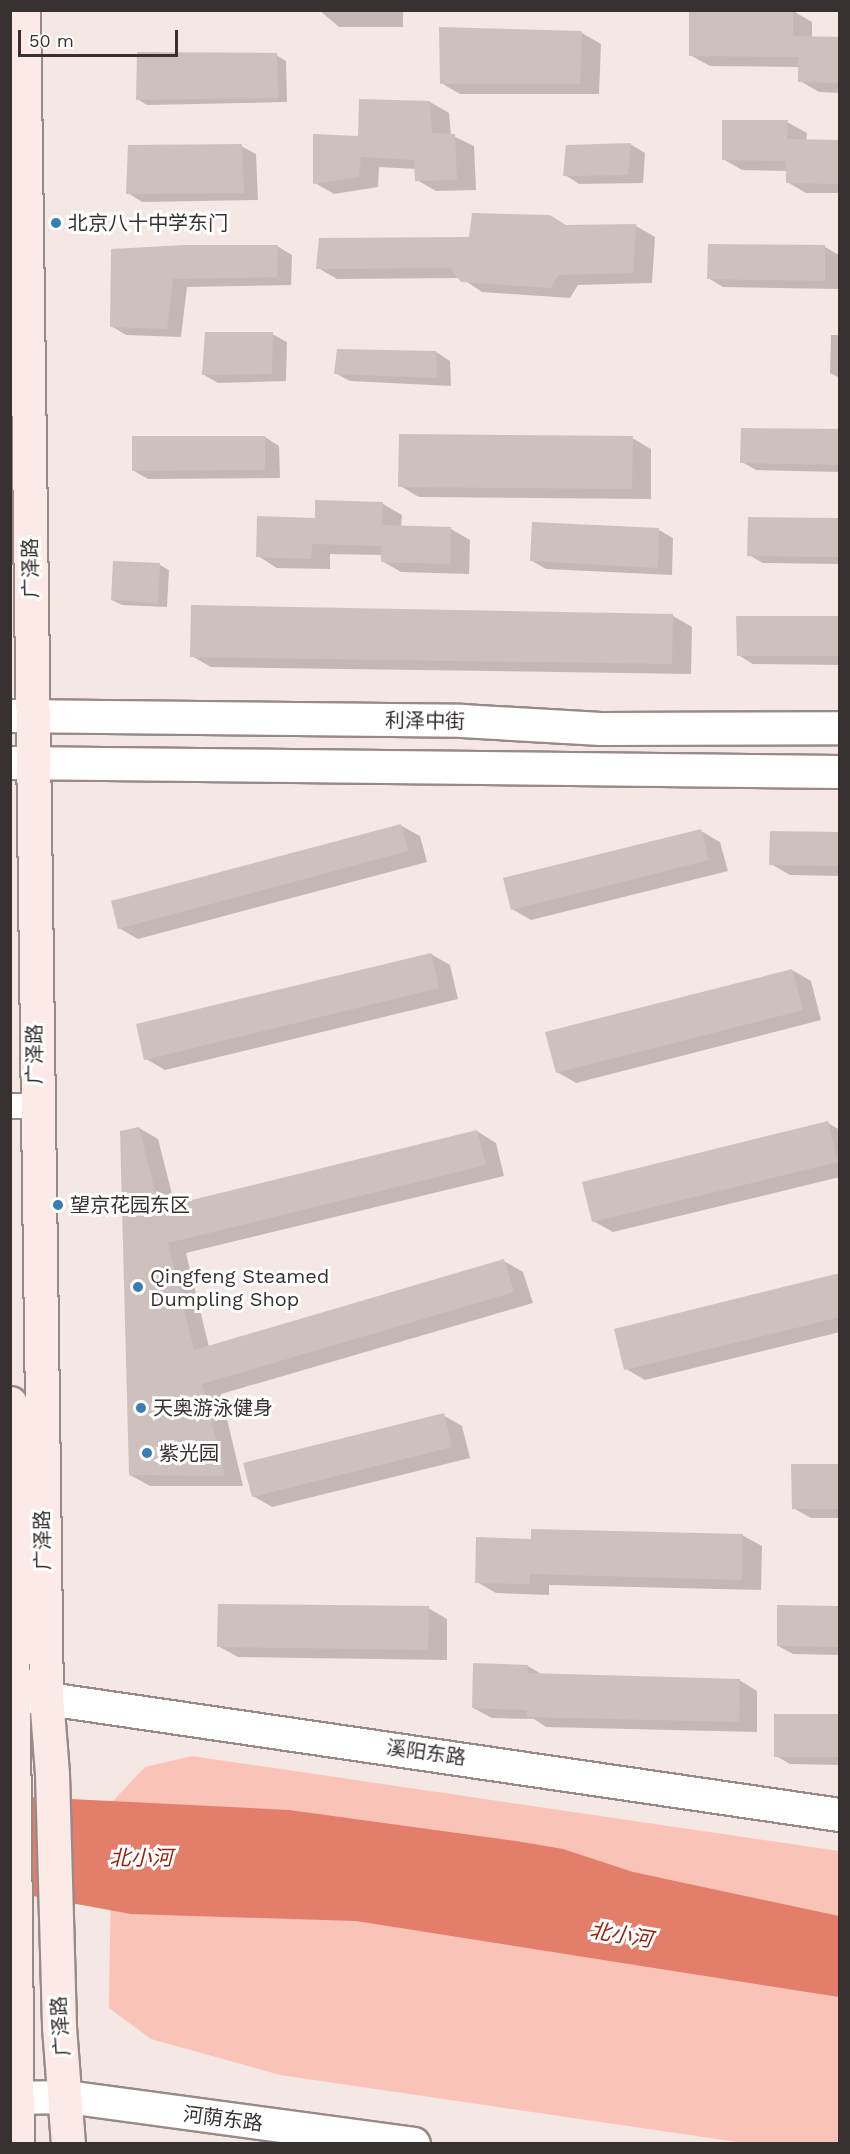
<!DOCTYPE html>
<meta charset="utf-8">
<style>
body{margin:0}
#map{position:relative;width:850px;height:2154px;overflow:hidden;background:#f5e7e4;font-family:"Work Sans","Noto Sans SC",sans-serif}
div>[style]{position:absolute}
.green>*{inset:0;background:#fac3b8}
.water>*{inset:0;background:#e37e6a}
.shadow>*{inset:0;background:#0003}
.building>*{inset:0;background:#cec0bd}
.roads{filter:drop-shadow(2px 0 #978a88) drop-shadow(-2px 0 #978a88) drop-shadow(0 2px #978a88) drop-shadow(0 -2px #978a88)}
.minor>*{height:24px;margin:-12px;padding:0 12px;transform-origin:12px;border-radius:12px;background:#fff}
.tertiary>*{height:32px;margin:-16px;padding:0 16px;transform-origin:16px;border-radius:16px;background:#fff}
.secondary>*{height:33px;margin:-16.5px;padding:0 16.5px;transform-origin:16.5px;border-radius:16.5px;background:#fceae6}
.dots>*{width:16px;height:16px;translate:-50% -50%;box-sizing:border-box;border:3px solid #fff;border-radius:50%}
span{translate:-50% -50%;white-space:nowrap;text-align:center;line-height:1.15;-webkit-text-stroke:6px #fff;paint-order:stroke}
.poi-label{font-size:20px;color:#373231}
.left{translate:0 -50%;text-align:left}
.street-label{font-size:20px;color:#373231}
.water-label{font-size:21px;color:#99210b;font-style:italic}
.frame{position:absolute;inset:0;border:12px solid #373231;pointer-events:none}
.scale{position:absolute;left:18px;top:30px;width:160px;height:27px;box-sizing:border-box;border:3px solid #373231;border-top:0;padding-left:8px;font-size:18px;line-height:21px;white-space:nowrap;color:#373231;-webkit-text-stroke:4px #fff;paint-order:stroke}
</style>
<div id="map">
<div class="green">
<i style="clip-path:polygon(192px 1756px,839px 1851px,839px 2143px,744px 2143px,280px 2075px,151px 2039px,109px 2008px,112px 1802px,145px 1767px)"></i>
</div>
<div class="water">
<i style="clip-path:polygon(10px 1796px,289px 1810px,516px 1841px,563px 1849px,633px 1872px,839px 1916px,839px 1997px,356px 1921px,131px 1914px,11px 1892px)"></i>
</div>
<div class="shadow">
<i style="clip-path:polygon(319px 10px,403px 10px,403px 27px,339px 27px)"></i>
<i style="clip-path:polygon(793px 11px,812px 22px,812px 38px,840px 38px,840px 93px,819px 92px,800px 81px,800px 67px,710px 66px,690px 55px)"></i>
<i style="clip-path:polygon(582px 33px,601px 44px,599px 94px,460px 94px,441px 83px)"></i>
<i style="clip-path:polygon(276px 55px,286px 61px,287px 102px,147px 105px,137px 99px)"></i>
<i style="clip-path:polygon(430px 102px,449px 113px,451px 135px,474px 146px,476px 190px,436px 191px,417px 180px,416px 169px,379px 167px,378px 187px,334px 194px,315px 183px)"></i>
<i style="clip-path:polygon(787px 122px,807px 133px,806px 141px,840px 142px,840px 193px,806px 193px,787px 182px,787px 171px,742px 170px,723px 159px)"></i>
<i style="clip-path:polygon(630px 144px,645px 153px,643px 183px,579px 184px,565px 175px)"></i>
<i style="clip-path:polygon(241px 146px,256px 154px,258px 200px,142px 202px,128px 193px)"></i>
<i style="clip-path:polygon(566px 226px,636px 226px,655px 237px,652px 283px,578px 285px,570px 298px,482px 292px,461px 278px,337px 279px,318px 268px,470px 239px)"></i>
<i style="clip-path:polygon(277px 246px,292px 255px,291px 285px,187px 287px,181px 337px,126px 335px,111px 326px,112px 251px)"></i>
<i style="clip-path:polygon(825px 247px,839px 255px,839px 289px,723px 287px,708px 278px)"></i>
<i style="clip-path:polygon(272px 334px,287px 342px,286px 381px,218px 383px,204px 375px)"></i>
<i style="clip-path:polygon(831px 335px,840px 335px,840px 378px,830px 373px)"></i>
<i style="clip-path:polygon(436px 352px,450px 361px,451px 386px,350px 381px,335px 373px)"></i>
<i style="clip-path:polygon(840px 430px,840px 472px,756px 470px,742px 462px)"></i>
<i style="clip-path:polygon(265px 437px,279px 446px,280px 478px,148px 479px,134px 471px)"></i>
<i style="clip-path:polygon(632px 438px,651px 449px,651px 499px,419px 497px,400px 486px)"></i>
<i style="clip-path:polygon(383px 504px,402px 515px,401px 527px,451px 529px,470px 540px,469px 574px,401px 572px,382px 561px,382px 555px,330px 554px,330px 569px,277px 568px,258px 556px,316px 520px)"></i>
<i style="clip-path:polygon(840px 519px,840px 564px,763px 563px,749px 555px)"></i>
<i style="clip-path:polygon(659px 530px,673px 538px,672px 575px,546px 569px,532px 561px)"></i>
<i style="clip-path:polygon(160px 565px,169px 570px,167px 607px,122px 605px,112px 600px)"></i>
<i style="clip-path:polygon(192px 607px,673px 616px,692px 627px,691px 674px,211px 667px,192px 656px)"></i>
<i style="clip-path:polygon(840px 620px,840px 665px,753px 664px,738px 655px)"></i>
<i style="clip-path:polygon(400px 825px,420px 836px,427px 862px,138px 939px,119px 928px)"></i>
<i style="clip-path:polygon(701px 831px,720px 842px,728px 871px,531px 920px,512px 909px)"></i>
<i style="clip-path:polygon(840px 833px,840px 876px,790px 875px,771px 864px)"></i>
<i style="clip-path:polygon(431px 954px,450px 965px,458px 999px,165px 1070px,146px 1059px)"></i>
<i style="clip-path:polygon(792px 970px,811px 981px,821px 1020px,576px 1083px,557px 1072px)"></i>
<i style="clip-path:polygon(828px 1123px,840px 1130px,840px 1177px,613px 1232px,593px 1221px)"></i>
<i style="clip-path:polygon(139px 1128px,158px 1139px,175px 1206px,477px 1131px,496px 1143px,504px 1176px,186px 1253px,209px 1347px,504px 1261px,523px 1272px,533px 1303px,221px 1394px,243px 1486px,150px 1486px,130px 1475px)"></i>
<i style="clip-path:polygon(840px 1274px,840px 1332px,645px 1380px,626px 1369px)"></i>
<i style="clip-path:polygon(443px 1415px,462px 1426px,470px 1458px,272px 1507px,253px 1496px)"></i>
<i style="clip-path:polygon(840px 1465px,840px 1518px,811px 1518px,793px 1508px)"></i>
<i style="clip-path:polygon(742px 1535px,762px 1546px,761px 1590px,549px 1585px,549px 1595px,496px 1593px,477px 1582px,532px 1540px)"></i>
<i style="clip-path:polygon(840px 1607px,840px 1655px,793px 1654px,778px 1646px)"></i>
<i style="clip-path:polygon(428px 1608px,447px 1619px,447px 1660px,238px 1657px,218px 1646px)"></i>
<i style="clip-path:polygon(528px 1666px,543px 1675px,739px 1680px,757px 1691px,757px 1732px,546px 1727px,534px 1719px,492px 1718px,473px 1708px)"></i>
<i style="clip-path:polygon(840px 1716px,840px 1765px,790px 1764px,776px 1756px)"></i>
</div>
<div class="building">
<i style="clip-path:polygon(689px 10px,793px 10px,793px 36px,840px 37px,840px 83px,798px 82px,798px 57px,689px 56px)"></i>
<i style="clip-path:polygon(439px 27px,582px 31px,580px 84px,440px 84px)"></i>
<i style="clip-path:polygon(137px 52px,277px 53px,278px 98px,136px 100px)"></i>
<i style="clip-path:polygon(359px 99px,430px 101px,432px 133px,455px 134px,457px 180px,415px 181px,414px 160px,361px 157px,359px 177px,313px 184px,313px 134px,358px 136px)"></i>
<i style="clip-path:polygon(722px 120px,788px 120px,787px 139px,840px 140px,840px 184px,786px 183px,786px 161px,722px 160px)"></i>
<i style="clip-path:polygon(631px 143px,628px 175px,563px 176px,566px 145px)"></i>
<i style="clip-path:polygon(242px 144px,244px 193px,126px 194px,128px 145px)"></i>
<i style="clip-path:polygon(472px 213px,550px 215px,566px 225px,636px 224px,633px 273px,558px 275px,551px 288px,461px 282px,450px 268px,316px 269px,319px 238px,469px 237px)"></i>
<i style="clip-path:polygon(708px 244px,825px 245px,825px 281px,707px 279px)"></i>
<i style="clip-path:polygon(185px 245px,278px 245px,277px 277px,173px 279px,167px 329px,110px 327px,111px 249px)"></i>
<i style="clip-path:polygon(205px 332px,273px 332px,272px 374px,202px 375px)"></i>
<i style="clip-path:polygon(337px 349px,436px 351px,437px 378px,334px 374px)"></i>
<i style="clip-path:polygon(741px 428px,840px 429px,840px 465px,740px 463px)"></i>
<i style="clip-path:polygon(399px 434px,633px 436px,632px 489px,398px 487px)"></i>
<i style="clip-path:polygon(132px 436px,265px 436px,265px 470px,132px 471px)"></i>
<i style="clip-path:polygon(315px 500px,383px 502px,382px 525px,451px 527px,450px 564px,381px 562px,381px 546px,312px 544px,311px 559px,256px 557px,257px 516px,315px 518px)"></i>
<i style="clip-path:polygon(748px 517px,840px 518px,840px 557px,747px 556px)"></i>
<i style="clip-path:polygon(532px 522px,659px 528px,658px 568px,530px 561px)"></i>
<i style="clip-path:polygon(113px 561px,160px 563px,158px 603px,111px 600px)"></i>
<i style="clip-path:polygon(191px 605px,673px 614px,672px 664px,190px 657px)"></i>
<i style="clip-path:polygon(736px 616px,840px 616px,840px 656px,737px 656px)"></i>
<i style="clip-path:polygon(401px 824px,408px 851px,118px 929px,111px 901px)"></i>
<i style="clip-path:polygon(701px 829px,709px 860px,511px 910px,503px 878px)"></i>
<i style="clip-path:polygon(770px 831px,840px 832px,840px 866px,769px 865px)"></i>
<i style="clip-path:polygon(431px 953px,439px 988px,144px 1060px,136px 1024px)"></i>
<i style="clip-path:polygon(792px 969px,803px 1010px,556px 1073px,545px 1032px)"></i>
<i style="clip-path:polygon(828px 1121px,838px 1162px,592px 1222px,582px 1182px)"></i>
<i style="clip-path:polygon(139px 1127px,159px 1208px,477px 1130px,486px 1165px,168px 1243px,194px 1350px,504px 1259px,514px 1292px,202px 1384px,225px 1476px,129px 1475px,120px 1131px)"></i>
<i style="clip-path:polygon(840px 1273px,840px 1317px,624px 1370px,614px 1329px)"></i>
<i style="clip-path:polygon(444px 1413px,452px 1447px,252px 1497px,243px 1463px)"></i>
<i style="clip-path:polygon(791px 1464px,840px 1464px,840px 1509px,792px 1509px)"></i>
<i style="clip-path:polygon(531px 1529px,743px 1534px,742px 1580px,530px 1574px,530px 1584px,475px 1583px,476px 1537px,531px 1539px)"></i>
<i style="clip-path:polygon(218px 1604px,429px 1606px,428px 1650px,217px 1647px)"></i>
<i style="clip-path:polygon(777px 1605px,840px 1606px,840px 1647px,777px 1646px)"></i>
<i style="clip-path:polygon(473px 1663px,528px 1665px,528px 1673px,740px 1679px,739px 1722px,527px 1717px,527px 1710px,472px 1708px)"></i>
<i style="clip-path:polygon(774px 1714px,840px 1714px,840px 1757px,774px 1757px)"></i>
</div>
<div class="roads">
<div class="minor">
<i style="left:10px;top:1106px;width:25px"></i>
</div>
<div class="tertiary">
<i style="left:10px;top:716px;width:452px;rotate:0.6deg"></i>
<i style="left:462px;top:721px;width:139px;rotate:3.3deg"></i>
<i style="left:601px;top:729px;width:239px;rotate:-0.2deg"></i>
<i style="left:10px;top:763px;width:830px;rotate:0.62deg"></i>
<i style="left:21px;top:1695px;width:828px;rotate:8.34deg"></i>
<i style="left:10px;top:2098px;width:57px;rotate:-1deg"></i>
<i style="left:67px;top:2097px;width:350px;rotate:7.7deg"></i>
</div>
<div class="secondary">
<i style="left:23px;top:10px;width:1687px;rotate:89.22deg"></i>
<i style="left:46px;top:1697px;width:77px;rotate:85.5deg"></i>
<i style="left:52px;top:1774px;width:253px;rotate:88.4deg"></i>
<i style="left:59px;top:2027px;width:117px;rotate:85.6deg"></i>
<i style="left:10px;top:1403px;width:741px;rotate:89.46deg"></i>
</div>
</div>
<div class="dots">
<i style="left:56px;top:223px;background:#357fb3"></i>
<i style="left:58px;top:1205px;background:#357fb3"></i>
<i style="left:138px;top:1287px;background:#357fb3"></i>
<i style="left:141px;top:1408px;background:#357fb3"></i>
<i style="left:147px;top:1453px;background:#357fb3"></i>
</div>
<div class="poi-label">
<span class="left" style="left:68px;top:223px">北京八十中学东门</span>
<span class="left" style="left:70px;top:1205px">望京花园东区</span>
<span class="left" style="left:150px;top:1288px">Qingfeng Steamed<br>Dumpling Shop</span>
<span class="left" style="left:153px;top:1408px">天奥游泳健身</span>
<span class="left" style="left:159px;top:1453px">紫光园</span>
</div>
<div class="street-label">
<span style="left:31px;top:568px;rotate:-91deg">广泽路</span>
<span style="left:425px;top:721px;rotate:1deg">利泽中街</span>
<span style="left:35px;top:1054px;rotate:-90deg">广泽路</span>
<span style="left:43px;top:1540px;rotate:-91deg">广泽路</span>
<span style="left:426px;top:1753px;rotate:8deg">溪阳东路</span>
<span style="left:61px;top:2026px;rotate:-94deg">广泽路</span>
<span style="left:223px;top:2119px;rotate:7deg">河荫东路</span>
</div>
<div class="water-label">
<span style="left:141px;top:1858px">北小河</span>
<span style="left:621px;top:1935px;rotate:9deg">北小河</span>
</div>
<div class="frame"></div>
<div class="scale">50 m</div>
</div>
